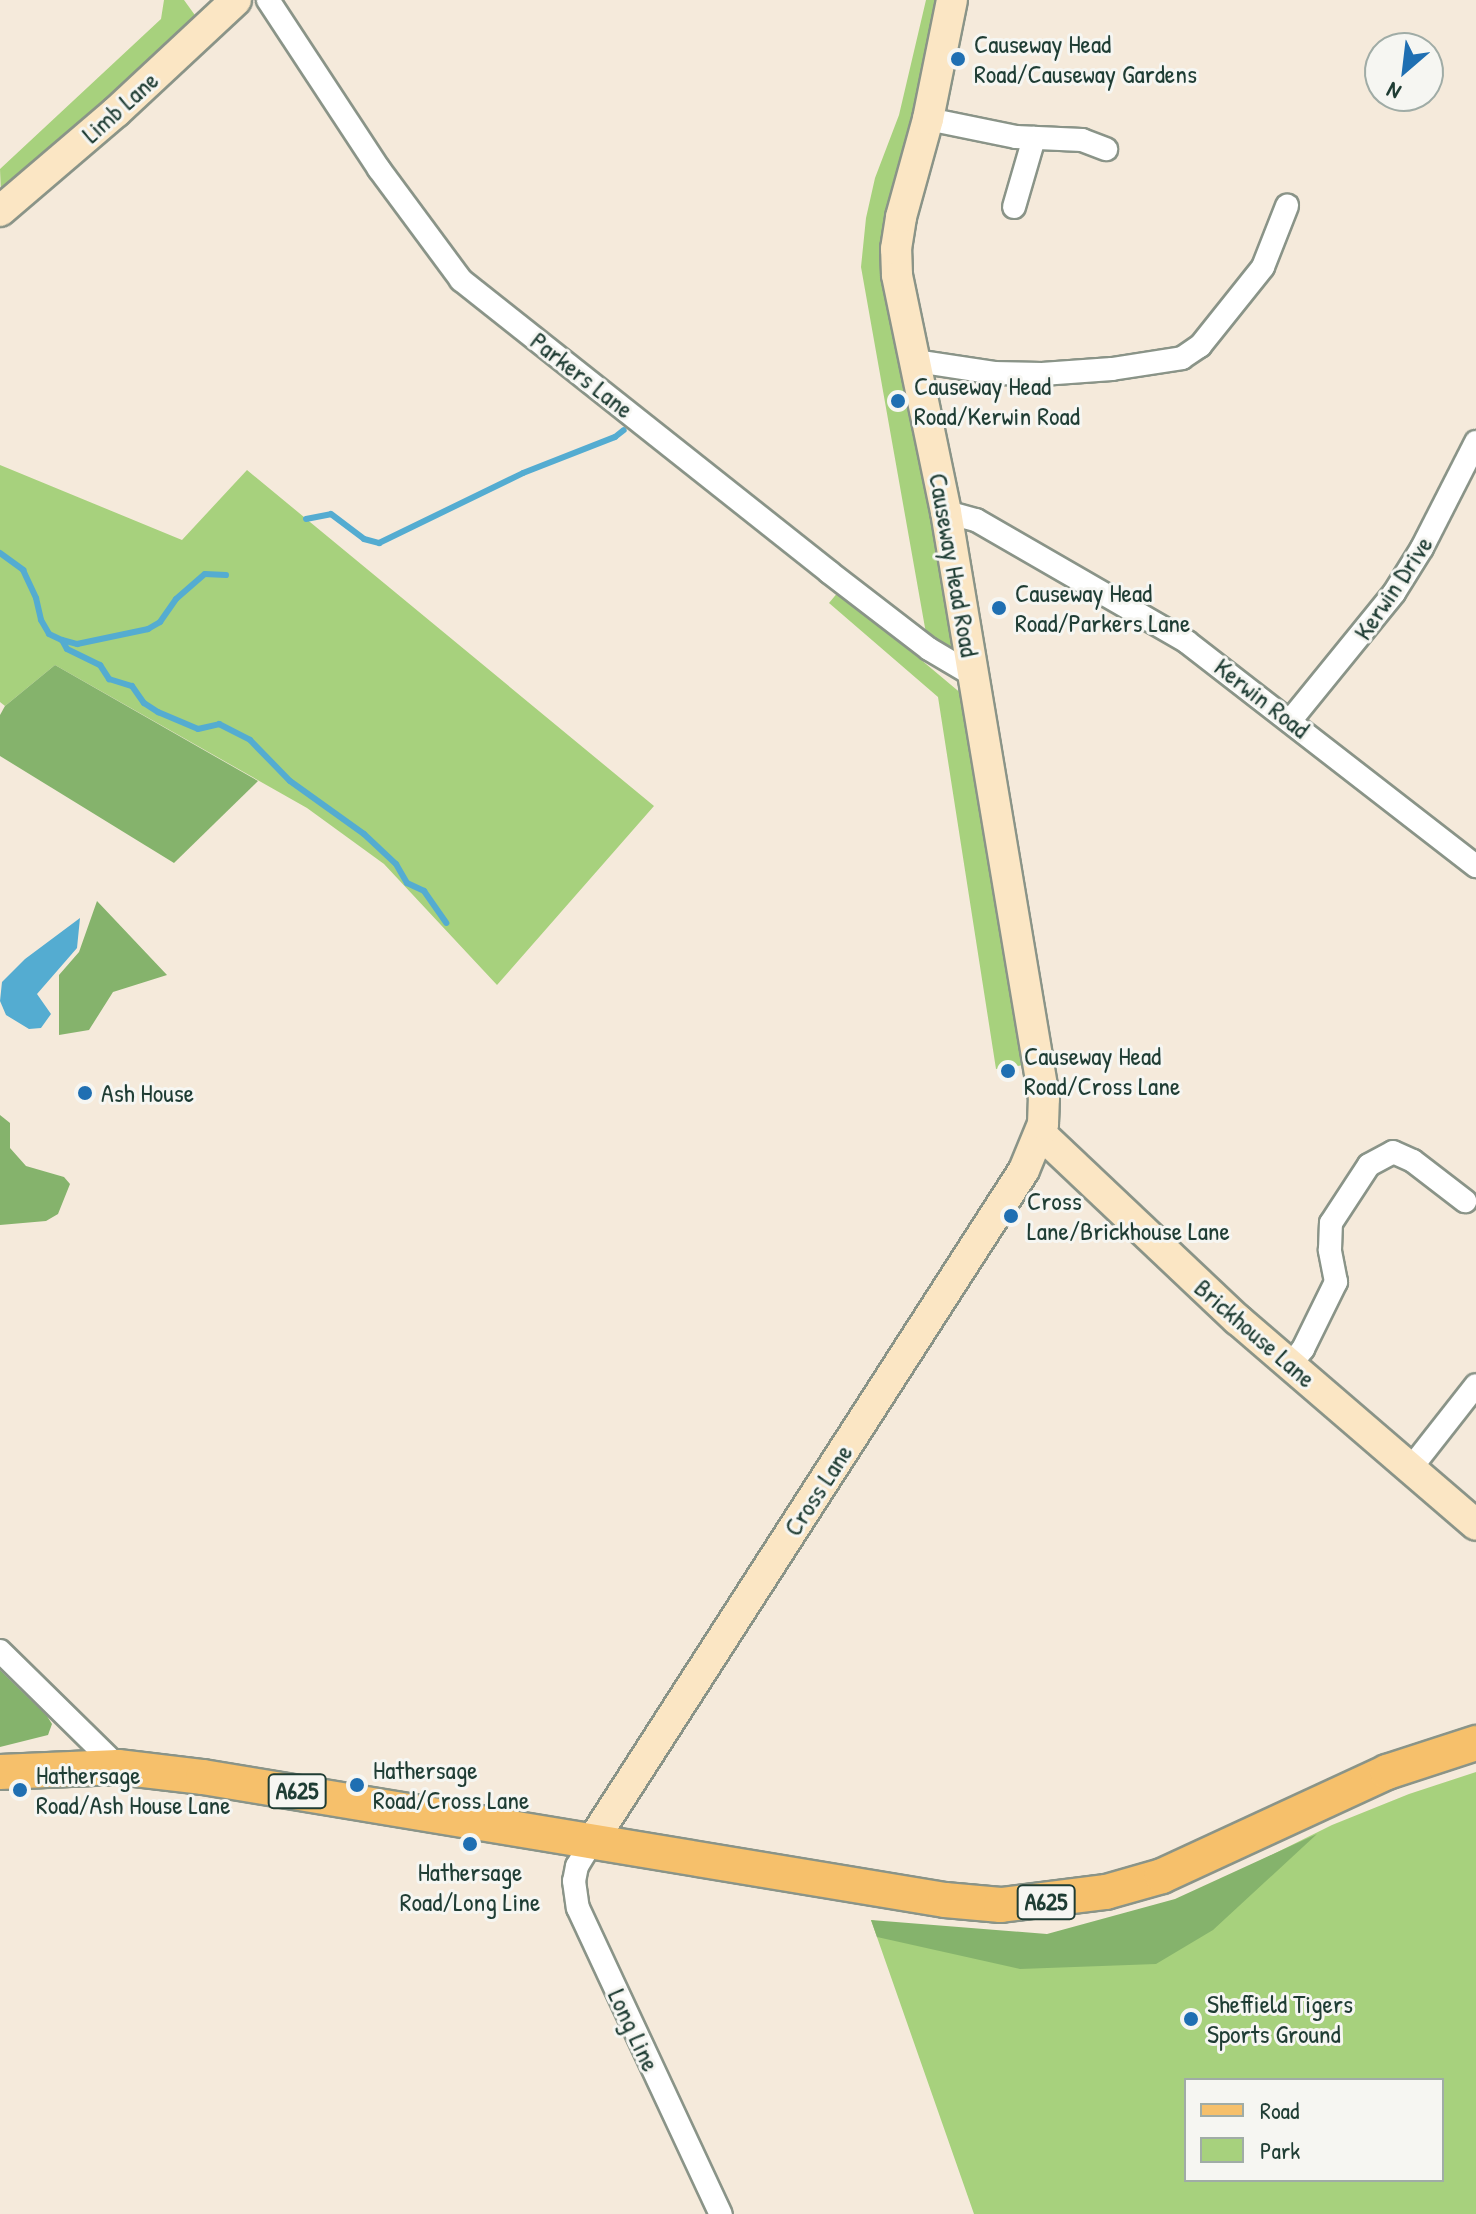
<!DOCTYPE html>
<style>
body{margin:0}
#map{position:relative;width:1476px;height:2214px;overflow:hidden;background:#f5eadb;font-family:"Patrick Hand",sans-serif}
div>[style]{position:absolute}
.green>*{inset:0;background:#a7d17d}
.forest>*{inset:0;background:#85b36c}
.water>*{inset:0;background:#54acd1}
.stream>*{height:6px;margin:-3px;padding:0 3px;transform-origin:3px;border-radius:3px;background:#54acd1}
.roads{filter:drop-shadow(2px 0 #8a9488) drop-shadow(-2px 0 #8a9488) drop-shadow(0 2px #8a9488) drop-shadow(0 -2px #8a9488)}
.street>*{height:22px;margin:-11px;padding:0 11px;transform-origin:11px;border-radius:11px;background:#fff}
.secondary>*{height:30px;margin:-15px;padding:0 15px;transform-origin:15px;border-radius:15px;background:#fbe6c4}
.primary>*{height:34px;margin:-17px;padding:0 17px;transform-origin:17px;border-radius:17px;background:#f6c06b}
.dots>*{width:22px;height:22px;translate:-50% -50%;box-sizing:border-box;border:4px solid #f6f6f2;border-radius:50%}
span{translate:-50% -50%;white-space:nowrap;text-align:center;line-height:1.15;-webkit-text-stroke:6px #f6f6f2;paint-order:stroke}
.shield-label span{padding:2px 6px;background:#f6f6f2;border:2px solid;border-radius:6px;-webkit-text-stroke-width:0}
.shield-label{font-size:24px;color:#1f3d34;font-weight:700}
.poi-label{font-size:26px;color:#1f3d34}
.left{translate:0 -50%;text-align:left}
.street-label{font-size:26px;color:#1f3d34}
.legend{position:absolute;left:1184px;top:2078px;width:260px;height:104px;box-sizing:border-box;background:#f6f6f2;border:2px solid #a0aca6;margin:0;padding:10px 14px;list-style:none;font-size:24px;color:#1f3d34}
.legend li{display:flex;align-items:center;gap:16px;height:40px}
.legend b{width:40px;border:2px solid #a0aca6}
.north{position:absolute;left:1364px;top:32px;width:80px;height:80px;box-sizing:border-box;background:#f6f6f2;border:2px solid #a0aca6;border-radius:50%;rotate:208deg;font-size:22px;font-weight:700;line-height:32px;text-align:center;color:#1f3d34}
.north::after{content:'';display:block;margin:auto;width:28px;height:36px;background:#1f6fb2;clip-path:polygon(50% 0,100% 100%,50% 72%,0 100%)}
</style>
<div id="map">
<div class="green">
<i style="clip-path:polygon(164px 0,184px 0,197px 18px,1px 193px,0 169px,161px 19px)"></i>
<i style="clip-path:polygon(926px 0,939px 0,887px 294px,958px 651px,953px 655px,927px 639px,861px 267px,866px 218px,875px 178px,899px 115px)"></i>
<i style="clip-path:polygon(0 465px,182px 540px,247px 470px,654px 806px,497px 985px,384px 864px,307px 808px,55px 665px,5px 706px,0 702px)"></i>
<i style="clip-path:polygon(839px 591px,963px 695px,1024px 1065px,996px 1069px,938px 697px,829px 603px)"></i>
<i style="clip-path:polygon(evenodd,1476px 1772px,1476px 2214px,974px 2214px,871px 1920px,990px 1947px,1063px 1958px,1332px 1825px,1409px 1794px,1476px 1772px,1186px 2080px,1442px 2080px,1442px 2180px,1186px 2180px,1186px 2080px)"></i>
</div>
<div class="forest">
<i style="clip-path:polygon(55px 665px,258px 781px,174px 863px,0 756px,0 715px,5px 706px)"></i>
<i style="clip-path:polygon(97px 901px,167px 975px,113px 992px,89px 1030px,59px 1035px,59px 975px,79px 952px)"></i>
<i style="clip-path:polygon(0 1115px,10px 1123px,10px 1148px,26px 1166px,64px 1177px,70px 1184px,58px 1214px,46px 1221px,0 1225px)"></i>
<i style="clip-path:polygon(0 1670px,47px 1716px,52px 1724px,48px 1735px,0 1747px)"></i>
<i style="clip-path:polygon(1317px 1834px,1213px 1930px,1156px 1964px,1020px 1969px,877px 1937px,871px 1920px,1047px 1934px,1175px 1899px)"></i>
</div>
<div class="water">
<i style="clip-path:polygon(80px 918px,77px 948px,37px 994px,51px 1014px,41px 1028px,29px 1029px,6px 1015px,0 1001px,2px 982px,25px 959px)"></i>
</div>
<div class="stream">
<i style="left:306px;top:519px;width:25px;rotate:-11deg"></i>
<i style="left:331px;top:514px;width:41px;rotate:37.1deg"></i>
<i style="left:364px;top:539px;width:16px;rotate:15deg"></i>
<i style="left:379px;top:543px;width:160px;rotate:-25.9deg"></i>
<i style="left:523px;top:473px;width:99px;rotate:-21.4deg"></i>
<i style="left:615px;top:437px;width:11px;rotate:-38deg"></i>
<i style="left:0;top:553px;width:29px;rotate:36deg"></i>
<i style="left:23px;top:570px;width:31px;rotate:65deg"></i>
<i style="left:36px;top:598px;width:23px;rotate:77deg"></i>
<i style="left:41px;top:620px;width:16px;rotate:60deg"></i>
<i style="left:49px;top:634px;width:14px;rotate:25deg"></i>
<i style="left:62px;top:640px;width:10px;rotate:61deg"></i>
<i style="left:67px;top:649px;width:37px;rotate:26deg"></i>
<i style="left:100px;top:665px;width:17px;rotate:57deg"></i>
<i style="left:109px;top:679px;width:24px;rotate:17deg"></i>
<i style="left:132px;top:686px;width:21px;rotate:55deg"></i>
<i style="left:144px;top:703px;width:17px;rotate:33deg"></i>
<i style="left:158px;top:712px;width:43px;rotate:23deg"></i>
<i style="left:198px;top:729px;width:22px;rotate:-13deg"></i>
<i style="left:219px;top:724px;width:35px;rotate:27deg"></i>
<i style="left:250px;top:740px;width:57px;rotate:45.7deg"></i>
<i style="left:290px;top:781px;width:91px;rotate:35.6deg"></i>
<i style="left:364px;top:834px;width:44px;rotate:43.2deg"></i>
<i style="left:396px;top:864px;width:22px;rotate:60deg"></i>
<i style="left:407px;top:883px;width:19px;rotate:25deg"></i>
<i style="left:424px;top:891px;width:39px;rotate:55deg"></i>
<i style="left:62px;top:640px;width:16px;rotate:15deg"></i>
<i style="left:77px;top:644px;width:73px;rotate:-11.9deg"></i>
<i style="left:148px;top:629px;width:14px;rotate:-30deg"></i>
<i style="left:160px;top:622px;width:28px;rotate:-55deg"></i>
<i style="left:176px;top:599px;width:38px;rotate:-41deg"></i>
<i style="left:205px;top:574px;width:21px;rotate:3deg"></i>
</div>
<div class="roads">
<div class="street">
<i style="left:268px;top:0;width:202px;rotate:56.7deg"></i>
<i style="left:379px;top:169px;width:138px;rotate:53.5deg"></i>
<i style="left:461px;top:280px;width:470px;rotate:38.4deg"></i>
<i style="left:829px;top:572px;width:126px;rotate:37.6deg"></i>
<i style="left:929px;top:649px;width:51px;rotate:30.6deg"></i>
<i style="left:928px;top:119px;width:90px;rotate:11.6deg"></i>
<i style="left:1016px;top:137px;width:66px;rotate:2.6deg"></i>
<i style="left:1082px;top:140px;width:26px;rotate:21deg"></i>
<i style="left:1014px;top:207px;width:72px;rotate:-73.8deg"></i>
<i style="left:916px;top:361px;width:79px;rotate:8.7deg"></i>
<i style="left:994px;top:373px;width:48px;rotate:1.2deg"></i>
<i style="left:1042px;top:374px;width:70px;rotate:-4.1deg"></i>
<i style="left:1112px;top:369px;width:71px;rotate:-8.9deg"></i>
<i style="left:1182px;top:358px;width:22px;rotate:-34deg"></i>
<i style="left:1200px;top:346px;width:101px;rotate:-51.4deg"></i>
<i style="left:1263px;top:267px;width:66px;rotate:-68.5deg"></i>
<i style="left:946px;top:512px;width:31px;rotate:15deg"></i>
<i style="left:976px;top:520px;width:244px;rotate:30deg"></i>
<i style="left:1187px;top:642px;width:366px;rotate:37.8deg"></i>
<i style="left:1290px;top:721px;width:165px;rotate:-50.9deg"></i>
<i style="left:1394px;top:593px;width:53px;rotate:-58.1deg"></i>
<i style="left:1422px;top:548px;width:119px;rotate:-63deg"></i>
<i style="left:1290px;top:1365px;width:21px;rotate:-51deg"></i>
<i style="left:1303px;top:1349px;width:75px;rotate:-63.8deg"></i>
<i style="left:1336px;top:1282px;width:33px;rotate:-101deg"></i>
<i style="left:1330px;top:1250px;width:27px;rotate:-88deg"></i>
<i style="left:1331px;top:1223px;width:69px;rotate:-56.8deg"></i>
<i style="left:1369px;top:1165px;width:27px;rotate:-28deg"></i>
<i style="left:1393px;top:1152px;width:22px;rotate:24deg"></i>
<i style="left:1413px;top:1161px;width:66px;rotate:37.6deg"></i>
<i style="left:1411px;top:1468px;width:105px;rotate:-51.9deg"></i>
<i style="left:0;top:1651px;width:165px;rotate:44.5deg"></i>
<i style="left:591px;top:1843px;width:27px;rotate:121deg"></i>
<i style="left:577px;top:1866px;width:15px;rotate:101deg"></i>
<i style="left:574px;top:1881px;width:27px;rotate:82deg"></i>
<i style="left:578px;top:1908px;width:338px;rotate:65deg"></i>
</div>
<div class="secondary">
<i style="left:0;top:211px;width:153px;rotate:-40.5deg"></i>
<i style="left:116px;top:112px;width:164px;rotate:-43deg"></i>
<i style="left:1041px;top:1134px;width:271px;rotate:43.4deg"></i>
<i style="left:1238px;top:1320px;width:314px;rotate:40.7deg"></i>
<i style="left:591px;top:1843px;width:800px;rotate:-57.24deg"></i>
<i style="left:1024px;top:1170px;width:50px;rotate:-67.6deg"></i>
<i style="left:1043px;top:1124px;width:26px;rotate:-88deg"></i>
<i style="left:1044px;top:1098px;width:594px;rotate:-99.49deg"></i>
<i style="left:946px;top:512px;width:242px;rotate:-101.7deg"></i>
<i style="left:897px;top:275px;width:26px;rotate:-92deg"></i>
<i style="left:896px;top:249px;width:32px;rotate:-81deg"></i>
<i style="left:901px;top:217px;width:102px;rotate:-74.6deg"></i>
<i style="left:928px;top:119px;width:121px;rotate:-78.6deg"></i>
</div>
<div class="primary">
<i style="left:0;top:1772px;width:118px;rotate:-2.4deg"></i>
<i style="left:118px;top:1767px;width:86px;rotate:6.7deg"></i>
<i style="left:203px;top:1777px;width:752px;rotate:9.41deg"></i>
<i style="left:945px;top:1900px;width:56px;rotate:5.1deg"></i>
<i style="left:1001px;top:1905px;width:106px;rotate:-7.1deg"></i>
<i style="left:1106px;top:1892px;width:58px;rotate:-15.9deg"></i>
<i style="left:1162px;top:1876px;width:248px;rotate:-24.8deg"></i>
<i style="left:1387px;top:1772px;width:94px;rotate:-18deg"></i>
</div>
</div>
<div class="dots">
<i style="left:958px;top:59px;background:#1f6fb2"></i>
<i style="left:898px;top:401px;background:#1f6fb2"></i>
<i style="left:999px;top:608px;background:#1f6fb2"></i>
<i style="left:1008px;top:1071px;background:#1f6fb2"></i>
<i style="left:85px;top:1093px;background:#1f6fb2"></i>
<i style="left:1011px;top:1216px;background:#1f6fb2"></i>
<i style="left:357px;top:1785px;background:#1f6fb2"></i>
<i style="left:20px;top:1790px;background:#1f6fb2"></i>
<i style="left:470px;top:1844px;background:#1f6fb2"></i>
<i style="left:1191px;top:2019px;background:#1f6fb2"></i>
</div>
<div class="shield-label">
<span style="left:297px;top:1791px">A625</span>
<span style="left:1046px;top:1902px">A625</span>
</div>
<div class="poi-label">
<span class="left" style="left:974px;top:59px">Causeway Head<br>Road/Causeway Gardens</span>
<span class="left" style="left:914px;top:401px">Causeway Head<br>Road/Kerwin Road</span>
<span class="left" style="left:1015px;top:608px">Causeway Head<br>Road/Parkers Lane</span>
<span class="left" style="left:1024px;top:1071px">Causeway Head<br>Road/Cross Lane</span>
<span class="left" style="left:101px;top:1093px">Ash House</span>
<span class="left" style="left:1027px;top:1216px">Cross<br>Lane/Brickhouse Lane</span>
<span class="left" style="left:373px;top:1785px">Hathersage<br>Road/Cross Lane</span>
<span class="left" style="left:36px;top:1790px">Hathersage<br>Road/Ash House Lane</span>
<span style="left:470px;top:1887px">Hathersage<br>Road/Long Line</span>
<span class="left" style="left:1207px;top:2019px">Sheffield Tigers<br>Sports Ground</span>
</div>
<div class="street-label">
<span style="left:120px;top:107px;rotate:-42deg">Limb Lane</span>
<span style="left:582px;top:375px;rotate:38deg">Parkers Lane</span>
<span style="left:954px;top:565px;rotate:80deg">Causeway Head Road</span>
<span style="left:1393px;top:588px;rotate:-56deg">Kerwin Drive</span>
<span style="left:1262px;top:698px;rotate:38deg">Kerwin Road</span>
<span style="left:1255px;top:1333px;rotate:41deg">Brickhouse Lane</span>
<span style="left:818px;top:1490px;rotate:-57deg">Cross Lane</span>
<span style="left:634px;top:2030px;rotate:65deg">Long Line</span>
</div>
<ul class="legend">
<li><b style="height:10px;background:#f6c06b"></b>Road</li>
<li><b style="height:22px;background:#a7d17d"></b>Park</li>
</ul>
<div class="north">N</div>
</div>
